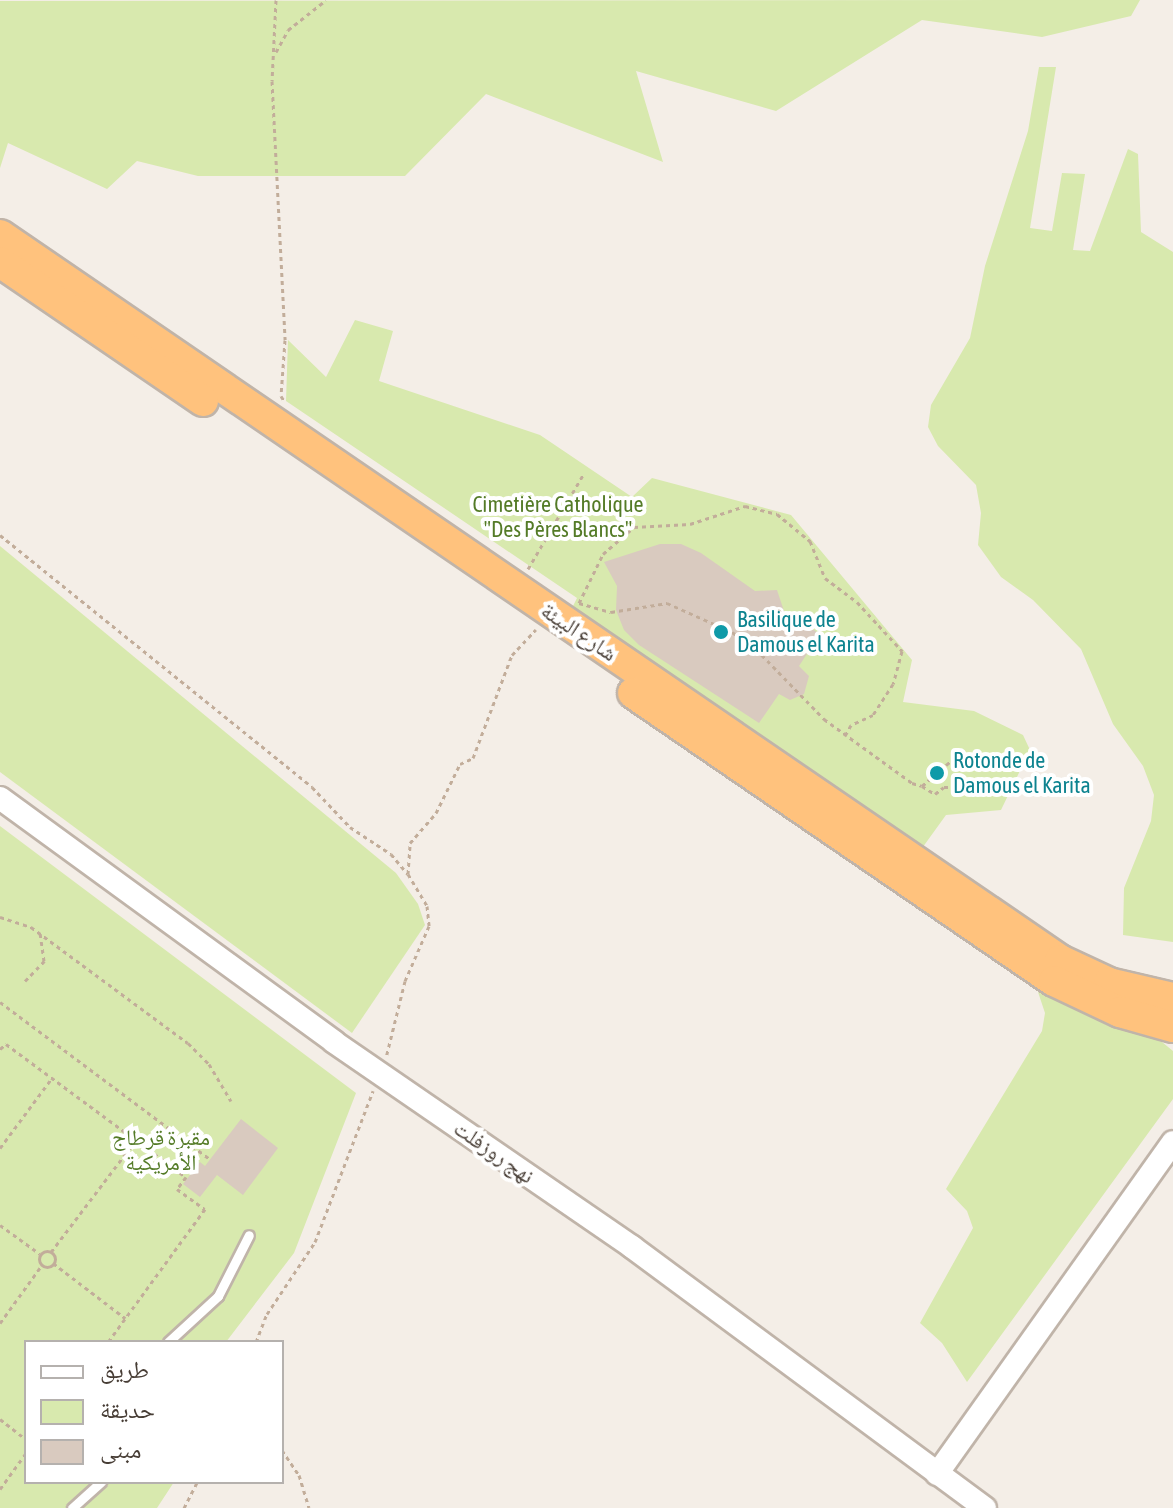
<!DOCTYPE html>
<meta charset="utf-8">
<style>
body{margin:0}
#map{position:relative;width:1173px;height:1508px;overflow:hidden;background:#f4eee7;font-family:"Asap Condensed","Noto Naskh Arabic",sans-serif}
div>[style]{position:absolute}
.green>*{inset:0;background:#d8e9ae}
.building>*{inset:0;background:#d9cabf}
.path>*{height:3px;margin-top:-1.5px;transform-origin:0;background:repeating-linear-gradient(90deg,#c2ad9a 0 4px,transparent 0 8px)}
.path>.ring{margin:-1.5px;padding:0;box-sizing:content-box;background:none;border:3px solid #c2ad9a;border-radius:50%}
.roads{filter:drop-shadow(2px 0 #c0b4a9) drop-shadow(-2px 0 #c0b4a9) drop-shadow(0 2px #c0b4a9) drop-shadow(0 -2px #c0b4a9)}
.service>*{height:9px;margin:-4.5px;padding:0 4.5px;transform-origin:4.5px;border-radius:4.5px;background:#fff}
.tertiary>*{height:22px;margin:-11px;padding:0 11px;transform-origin:11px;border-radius:11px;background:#fff}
.trunk>*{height:30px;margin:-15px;padding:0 15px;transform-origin:15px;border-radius:15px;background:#ffc27d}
.dots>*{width:22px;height:22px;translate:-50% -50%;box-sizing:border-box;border:4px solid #fff;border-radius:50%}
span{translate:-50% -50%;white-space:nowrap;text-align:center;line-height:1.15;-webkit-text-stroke:8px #fff;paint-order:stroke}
.park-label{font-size:22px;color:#547b27}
.culture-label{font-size:22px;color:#0d838f}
.left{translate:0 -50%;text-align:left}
.street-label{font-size:22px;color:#473d35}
.legend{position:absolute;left:24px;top:1340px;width:260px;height:144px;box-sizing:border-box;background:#fff;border:2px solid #b5b1ae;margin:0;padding:10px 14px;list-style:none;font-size:24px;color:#473d35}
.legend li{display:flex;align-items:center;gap:16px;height:40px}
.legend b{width:40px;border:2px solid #b5b1ae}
</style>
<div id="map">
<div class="green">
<i style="clip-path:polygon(1140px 0,1131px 16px,1042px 37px,922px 20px,776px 111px,636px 71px,663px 162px,486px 94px,405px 176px,198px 176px,137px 161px,107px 189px,8px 143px,0 168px,0 1px)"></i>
<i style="clip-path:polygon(1039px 67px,1056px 67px,1030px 228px,1052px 231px,1062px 173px,1085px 174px,1073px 250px,1090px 251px,1128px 149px,1138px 154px,1141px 232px,1173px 252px,1173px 942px,1123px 935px,1124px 888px,1151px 821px,1154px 795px,1143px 766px,1113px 724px,1081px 649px,1033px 600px,1001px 577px,978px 545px,981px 513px,976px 485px,938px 446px,928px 427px,931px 405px,970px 338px,985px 266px,1028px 131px)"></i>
<i style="clip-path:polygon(355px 320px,393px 331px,379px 381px,540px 435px,632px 497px,652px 478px,791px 515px,912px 660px,903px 702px,974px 711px,1023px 735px,1030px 750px,1001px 810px,946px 815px,920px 851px,571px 610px,577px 598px,286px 401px,288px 340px,326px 377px)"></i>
<i style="clip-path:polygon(0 546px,396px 873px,418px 904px,425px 925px,352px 1033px,0 772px)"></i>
<i style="clip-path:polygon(0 826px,356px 1093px,294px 1253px,226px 1342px,26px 1342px,26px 1482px,174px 1482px,157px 1508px,0 1508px)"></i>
<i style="clip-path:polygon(1038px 992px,1162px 1042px,1173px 1051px,1173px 1099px,967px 1382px,942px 1343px,920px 1323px,973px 1228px,967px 1211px,946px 1189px,1042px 1031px,1045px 1013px)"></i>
</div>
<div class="building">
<i style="clip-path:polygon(660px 544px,681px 544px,701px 553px,755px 591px,777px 590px,784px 611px,820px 634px,799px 666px,809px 676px,804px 694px,790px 700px,779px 694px,759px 723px,639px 645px,624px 630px,616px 610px,617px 586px,604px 562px)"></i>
<i style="clip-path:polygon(241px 1119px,278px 1148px,243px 1195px,217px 1175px,200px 1197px,183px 1184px,200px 1162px,205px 1166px)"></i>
</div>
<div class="path">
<i style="left:276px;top:0;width:81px;rotate:92.8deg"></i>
<i style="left:272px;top:81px;width:259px;rotate:87.1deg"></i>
<i style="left:285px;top:340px;width:56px;rotate:94.1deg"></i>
<i style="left:281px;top:396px;width:7px;rotate:56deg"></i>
<i style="left:276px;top:52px;width:25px;rotate:-61deg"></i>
<i style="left:288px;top:30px;width:48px;rotate:-38.3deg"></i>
<i style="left:0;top:535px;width:401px;rotate:38.9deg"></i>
<i style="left:312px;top:787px;width:55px;rotate:46.5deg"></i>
<i style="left:350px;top:827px;width:49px;rotate:33.4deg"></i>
<i style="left:391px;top:854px;width:26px;rotate:50deg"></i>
<i style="left:408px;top:874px;width:37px;rotate:59deg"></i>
<i style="left:427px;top:906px;width:20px;rotate:84deg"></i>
<i style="left:429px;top:926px;width:60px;rotate:113.6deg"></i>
<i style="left:405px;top:981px;width:79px;rotate:103.9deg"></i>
<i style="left:528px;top:569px;width:109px;rotate:-59.7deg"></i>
<i style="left:579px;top:603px;width:33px;rotate:16deg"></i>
<i style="left:611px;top:612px;width:57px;rotate:-9.1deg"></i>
<i style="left:667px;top:603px;width:71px;rotate:24deg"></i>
<i style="left:732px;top:632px;width:29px;rotate:35deg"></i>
<i style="left:756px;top:649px;width:98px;rotate:45.8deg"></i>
<i style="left:824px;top:719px;width:109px;rotate:36deg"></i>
<i style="left:912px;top:783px;width:10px;rotate:17deg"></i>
<i style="left:922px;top:786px;width:40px;rotate:-41deg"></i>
<i style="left:579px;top:603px;width:55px;rotate:-63.9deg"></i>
<i style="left:603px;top:554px;width:41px;rotate:-41.1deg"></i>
<i style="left:634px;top:527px;width:56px;rotate:-3.1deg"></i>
<i style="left:690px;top:524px;width:58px;rotate:-18.1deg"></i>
<i style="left:745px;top:506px;width:33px;rotate:14deg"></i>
<i style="left:777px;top:514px;width:43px;rotate:39.3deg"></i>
<i style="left:810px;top:541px;width:40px;rotate:68deg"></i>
<i style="left:825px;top:578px;width:40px;rotate:37deg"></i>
<i style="left:857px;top:602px;width:67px;rotate:47.4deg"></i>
<i style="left:902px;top:651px;width:34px;rotate:105deg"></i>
<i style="left:893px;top:684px;width:37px;rotate:123deg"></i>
<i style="left:873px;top:715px;width:24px;rotate:156deg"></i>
<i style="left:851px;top:725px;width:13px;rotate:119deg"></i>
<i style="left:922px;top:786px;width:15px;rotate:32deg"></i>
<i style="left:935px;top:794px;width:11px;rotate:-38deg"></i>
<i style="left:944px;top:787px;width:28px"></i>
<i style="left:972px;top:787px;width:14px;rotate:-39deg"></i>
<i style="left:408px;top:874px;width:31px;rotate:-86deg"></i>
<i style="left:410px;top:843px;width:40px;rotate:-49deg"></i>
<i style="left:436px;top:813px;width:55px;rotate:-63.9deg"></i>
<i style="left:460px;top:764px;width:14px;rotate:-25deg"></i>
<i style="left:473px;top:758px;width:110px;rotate:-69.3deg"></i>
<i style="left:512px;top:655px;width:35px;rotate:-47deg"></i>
<i style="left:0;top:917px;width:33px;rotate:18deg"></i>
<i style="left:31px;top:927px;width:195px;rotate:36.5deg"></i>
<i style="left:188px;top:1043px;width:30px;rotate:45deg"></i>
<i style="left:209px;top:1064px;width:43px;rotate:59.3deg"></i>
<i style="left:25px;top:981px;width:28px;rotate:-46deg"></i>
<i style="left:44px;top:961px;width:28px;rotate:-98deg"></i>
<i style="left:0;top:1002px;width:262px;rotate:36.8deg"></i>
<i style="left:0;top:1049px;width:8px;rotate:-40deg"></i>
<i style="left:6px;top:1044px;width:224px;rotate:36.5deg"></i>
<i style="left:186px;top:1177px;width:15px;rotate:127deg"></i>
<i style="left:177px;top:1189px;width:34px;rotate:36deg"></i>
<i style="left:205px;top:1209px;width:165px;rotate:126.1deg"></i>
<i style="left:0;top:1148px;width:87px;rotate:-53.4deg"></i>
<i style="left:0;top:1225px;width:49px;rotate:35.9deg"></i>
<i class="ring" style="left:39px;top:1251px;width:13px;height:13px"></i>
<i style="left:51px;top:1252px;width:141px;rotate:-52.8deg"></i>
<i style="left:53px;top:1263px;width:91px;rotate:37.4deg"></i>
<i style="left:0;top:1323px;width:72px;rotate:-54.1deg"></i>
<i style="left:256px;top:1342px;width:30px;rotate:-69deg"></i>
<i style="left:267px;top:1314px;width:87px;rotate:-56.3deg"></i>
<i style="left:315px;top:1242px;width:162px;rotate:-69deg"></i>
<i style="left:0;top:1419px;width:33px;rotate:38deg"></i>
<i style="left:282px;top:1450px;width:30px;rotate:56deg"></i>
<i style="left:299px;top:1475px;width:34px;rotate:73deg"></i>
<i style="left:0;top:1489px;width:44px;rotate:-54.2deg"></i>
<i style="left:184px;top:1508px;width:29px;rotate:-63deg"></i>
</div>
<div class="roads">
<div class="service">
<i style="left:168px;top:1342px;width:68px;rotate:-42.6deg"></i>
<i style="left:218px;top:1296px;width:68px;rotate:-63.1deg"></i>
<i style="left:72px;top:1508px;width:39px;rotate:-42deg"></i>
</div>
<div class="tertiary">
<i style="left:0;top:798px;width:414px;rotate:36.1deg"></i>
<i style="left:334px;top:1042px;width:362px;rotate:34.5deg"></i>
<i style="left:632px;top:1247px;width:439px;rotate:36.5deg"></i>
<i style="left:937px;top:1474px;width:407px;rotate:-54.6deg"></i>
</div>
<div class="trunk">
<i style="left:0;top:235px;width:1284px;rotate:34.37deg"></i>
<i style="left:1060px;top:960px;width:54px;rotate:25.1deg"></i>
<i style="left:1109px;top:983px;width:66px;rotate:13.2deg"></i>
<i style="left:0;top:262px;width:246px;rotate:34.4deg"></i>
<i style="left:633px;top:693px;width:510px;rotate:34.38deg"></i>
<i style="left:1054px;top:981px;width:73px;rotate:25.2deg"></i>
<i style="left:1120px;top:1012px;width:55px;rotate:15.8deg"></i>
</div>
</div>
<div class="dots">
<i style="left:721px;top:632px;background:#0f9aa8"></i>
<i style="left:937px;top:773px;background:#0f9aa8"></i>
</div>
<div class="park-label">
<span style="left:558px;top:517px">Cimetière Catholique<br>"Des Pères Blancs"</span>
<span style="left:161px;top:1150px">مقبرة قرطاج<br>الأمريكية</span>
</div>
<div class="culture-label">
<span class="left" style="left:737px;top:632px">Basilique de<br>Damous el Karita</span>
<span class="left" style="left:953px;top:773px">Rotonde de<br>Damous el Karita</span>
</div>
<div class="street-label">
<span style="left:579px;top:632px;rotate:34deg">شارع البيئة</span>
<span style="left:494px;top:1152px;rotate:35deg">نهج روزفلت</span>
</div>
<ul class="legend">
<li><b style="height:10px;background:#fff"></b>طريق</li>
<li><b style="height:22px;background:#d8e9ae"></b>حديقة</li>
<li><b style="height:22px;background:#d9cabf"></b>مبنى</li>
</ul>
</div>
